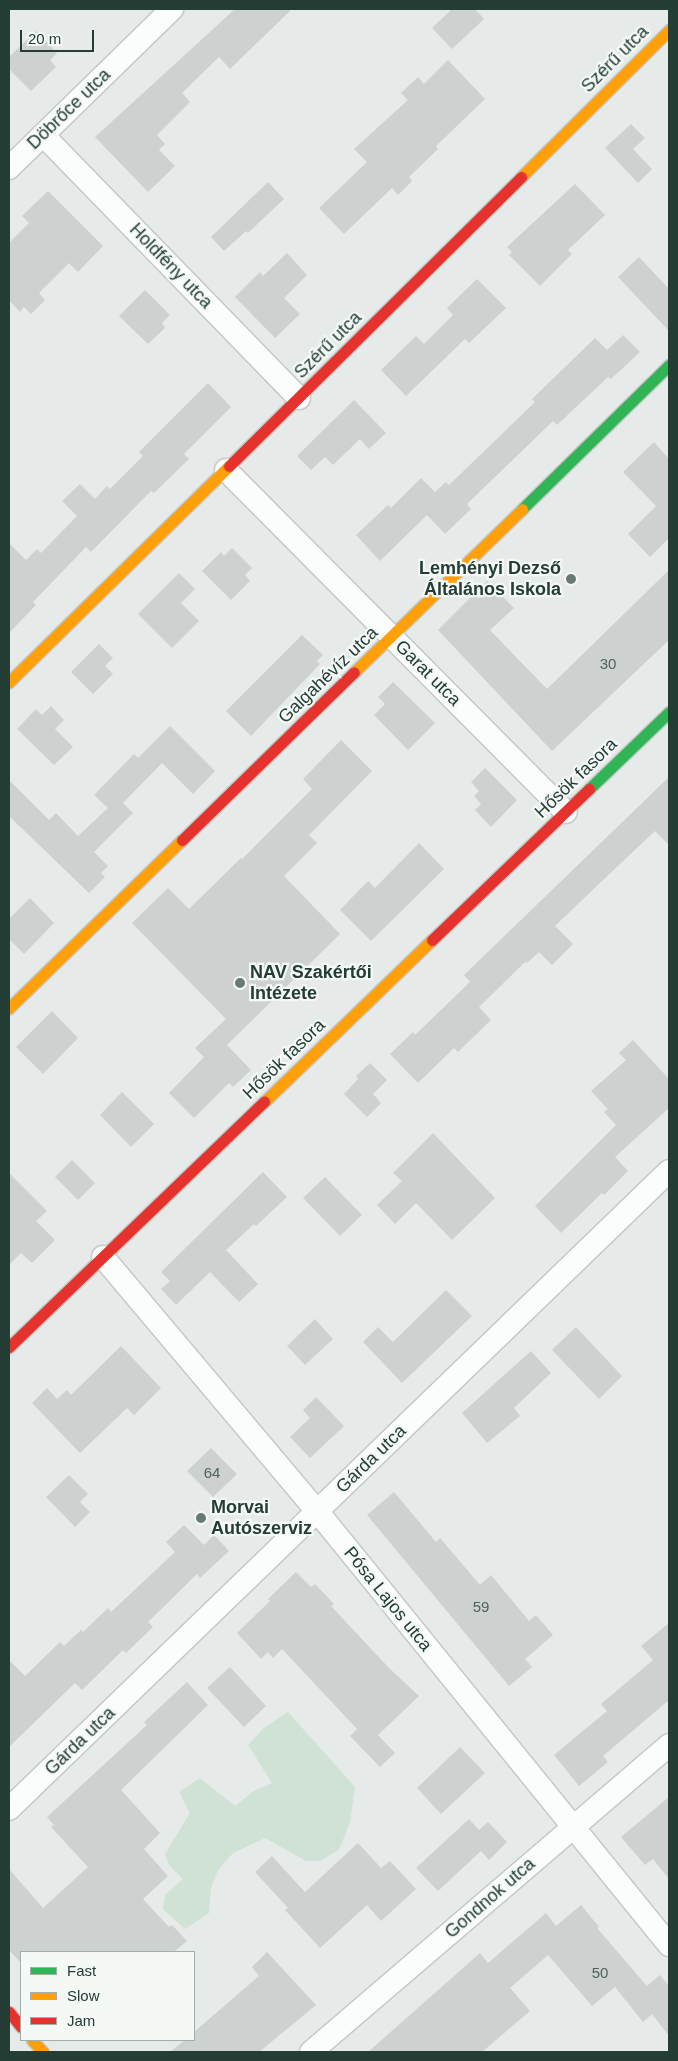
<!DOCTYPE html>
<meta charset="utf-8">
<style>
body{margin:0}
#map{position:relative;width:678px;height:2061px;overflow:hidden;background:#e6eae8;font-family:Arial,sans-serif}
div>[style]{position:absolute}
.green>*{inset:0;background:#d0e2d5}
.building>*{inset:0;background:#cdd1cf}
.roads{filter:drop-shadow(1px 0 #c3c7c5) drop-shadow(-1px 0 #c3c7c5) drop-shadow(0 1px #c3c7c5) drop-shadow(0 -1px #c3c7c5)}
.street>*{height:22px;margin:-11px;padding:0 11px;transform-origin:11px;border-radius:11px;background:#fbfcfc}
.fast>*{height:11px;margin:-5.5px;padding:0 5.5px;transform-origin:5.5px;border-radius:5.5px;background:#30b455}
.slow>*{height:11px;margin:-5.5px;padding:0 5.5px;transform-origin:5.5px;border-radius:5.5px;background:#ff9f0a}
.jam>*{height:11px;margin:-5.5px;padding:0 5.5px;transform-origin:5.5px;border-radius:5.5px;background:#e5322d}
.dots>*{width:14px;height:14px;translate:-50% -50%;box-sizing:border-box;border:2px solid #f4f9f6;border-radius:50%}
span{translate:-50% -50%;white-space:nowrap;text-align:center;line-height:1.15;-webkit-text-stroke:4.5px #f4f9f6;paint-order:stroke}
.number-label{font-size:15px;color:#4f635c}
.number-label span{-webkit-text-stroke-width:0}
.street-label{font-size:18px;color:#243d35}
.poi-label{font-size:18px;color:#243d35;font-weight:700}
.right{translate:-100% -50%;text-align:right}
.left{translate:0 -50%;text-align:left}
.frame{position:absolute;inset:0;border:10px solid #243d35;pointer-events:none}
.legend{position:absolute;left:20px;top:1951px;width:175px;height:90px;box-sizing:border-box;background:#f4f9f6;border:1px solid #a1aea9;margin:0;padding:6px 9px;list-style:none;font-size:15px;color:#243d35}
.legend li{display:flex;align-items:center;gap:10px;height:25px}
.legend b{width:25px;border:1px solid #a1aea9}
.scale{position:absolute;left:20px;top:30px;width:74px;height:22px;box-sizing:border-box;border:2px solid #243d35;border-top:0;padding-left:6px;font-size:15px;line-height:18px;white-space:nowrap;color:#243d35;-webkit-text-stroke:4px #f4f9f6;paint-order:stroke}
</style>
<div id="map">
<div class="green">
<i style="clip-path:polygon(288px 1712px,355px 1787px,350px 1822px,339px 1850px,320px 1861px,306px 1861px,265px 1838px,233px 1853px,218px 1870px,211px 1888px,209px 1913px,185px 1929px,163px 1909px,165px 1895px,183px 1879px,169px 1865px,165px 1854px,190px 1813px,179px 1792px,200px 1778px,235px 1806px,254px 1791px,272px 1783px,248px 1745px,264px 1728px)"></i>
</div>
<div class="building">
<i style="clip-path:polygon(235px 9px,292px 9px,230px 69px,219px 57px,182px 93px,190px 102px,157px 135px,165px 144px,159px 150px,175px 166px,148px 192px,95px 137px)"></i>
<i style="clip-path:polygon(452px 9px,475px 9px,484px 19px,452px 49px,432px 28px)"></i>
<i style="clip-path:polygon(36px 31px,57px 53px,50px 60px,56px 67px,31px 91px,9px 69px,9px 57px)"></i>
<i style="clip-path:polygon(448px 60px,485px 99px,436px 146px,438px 149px,409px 177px,412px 181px,398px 195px,392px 188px,344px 234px,319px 208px,367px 162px,354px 149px,408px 100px,401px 93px,418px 77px,424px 84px)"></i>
<i style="clip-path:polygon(631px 124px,645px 138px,633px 149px,652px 169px,638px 183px,605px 148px)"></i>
<i style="clip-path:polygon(268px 182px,284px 199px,248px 233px,246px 231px,224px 251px,211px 237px)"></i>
<i style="clip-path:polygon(575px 184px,605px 215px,568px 250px,572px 254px,540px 286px,509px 255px,512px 252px,507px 247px)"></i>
<i style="clip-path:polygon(48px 191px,103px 246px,78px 272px,69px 263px,39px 293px,45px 300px,31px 314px,24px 307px,20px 312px,9px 300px,9px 243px,29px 223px,22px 216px)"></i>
<i style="clip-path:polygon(287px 253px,307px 275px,284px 298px,300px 314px,275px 338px,235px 297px,260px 272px,263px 276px)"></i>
<i style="clip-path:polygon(639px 257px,669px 289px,669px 331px,618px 277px)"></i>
<i style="clip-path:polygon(477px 279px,506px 308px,469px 343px,465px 339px,406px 396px,381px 370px,416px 336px,424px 344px,453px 315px,447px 308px)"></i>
<i style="clip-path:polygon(145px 290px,170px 315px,162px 323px,165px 328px,148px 344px,119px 316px)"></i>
<i style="clip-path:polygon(623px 335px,640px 352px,611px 379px,608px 377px,557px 425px,553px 421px,467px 504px,471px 509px,445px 534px,427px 515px,380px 561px,356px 535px,388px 505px,391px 508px,421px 478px,435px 492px,446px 482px,449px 485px,535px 402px,532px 399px,595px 338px,607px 350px)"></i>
<i style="clip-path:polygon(208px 383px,231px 407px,184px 454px,189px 459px,154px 493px,151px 491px,91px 552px,86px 547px,33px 602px,36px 605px,9px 633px,9px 543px,26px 560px,37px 549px,41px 553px,77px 516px,62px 501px,80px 484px,95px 499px,107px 486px,110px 489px,143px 456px,139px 452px)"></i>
<i style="clip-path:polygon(354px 400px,386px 433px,369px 449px,360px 439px,333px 465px,325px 457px,311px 470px,297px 456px)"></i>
<i style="clip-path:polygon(654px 442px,669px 459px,669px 538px,650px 557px,628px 534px,656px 506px,623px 472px)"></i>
<i style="clip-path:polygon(232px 548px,252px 568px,245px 575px,250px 581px,231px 600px,202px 571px,221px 552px,224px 556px)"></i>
<i style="clip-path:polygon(669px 570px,669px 640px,552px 751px,438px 630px,487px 581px,514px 608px,490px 630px,547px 689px)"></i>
<i style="clip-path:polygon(179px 573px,195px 589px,181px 603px,199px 621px,172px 648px,138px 614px)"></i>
<i style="clip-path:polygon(302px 635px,323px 655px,317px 661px,320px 664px,251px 736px,226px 711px)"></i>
<i style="clip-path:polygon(99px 644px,113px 658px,105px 666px,113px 674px,93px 694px,71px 672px)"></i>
<i style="clip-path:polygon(393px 682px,435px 723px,408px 750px,374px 715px,385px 704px,378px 697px)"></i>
<i style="clip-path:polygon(51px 706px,64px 720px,55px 729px,73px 747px,54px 765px,17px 729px,36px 709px,42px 715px)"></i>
<i style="clip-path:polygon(170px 726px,215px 771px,193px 794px,162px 763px,123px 803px,133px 813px,94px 852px,108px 866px,101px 873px,105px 877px,89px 893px,9px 816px,9px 780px,49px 820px,56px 813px,78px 836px,108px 808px,94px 795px,134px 754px,138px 758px)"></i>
<i style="clip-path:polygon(341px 740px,372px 771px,309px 835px,317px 843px,284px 876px,340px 934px,227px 1045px,251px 1070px,233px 1087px,229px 1083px,194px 1118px,169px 1093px,204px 1057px,195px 1048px,226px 1019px,132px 923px,168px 888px,189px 909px,241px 858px,242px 859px,312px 789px,303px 779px)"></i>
<i style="clip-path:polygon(485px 768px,517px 800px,491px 827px,475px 810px,481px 804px,474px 796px,479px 791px,471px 782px)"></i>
<i style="clip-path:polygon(669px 777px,669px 845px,655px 831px,602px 881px,555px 926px,573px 944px,552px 965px,539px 952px,527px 963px,525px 962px,479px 1007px,491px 1020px,458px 1052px,454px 1048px,418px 1083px,390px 1054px,413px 1032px,415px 1035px,470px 982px,464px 975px)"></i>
<i style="clip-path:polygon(419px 843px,444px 869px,371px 941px,340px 910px,368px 881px,375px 888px)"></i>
<i style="clip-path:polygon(30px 898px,54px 923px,24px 954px,9px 939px,9px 919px)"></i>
<i style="clip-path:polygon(52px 1011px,78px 1038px,43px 1074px,16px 1047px)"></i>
<i style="clip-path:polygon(633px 1040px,669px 1079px,669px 1108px,615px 1157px,628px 1171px,604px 1195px,602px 1193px,561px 1233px,535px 1206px,616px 1125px,604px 1112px,608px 1109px,591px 1091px,626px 1060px,619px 1053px)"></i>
<i style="clip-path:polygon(370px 1063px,387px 1080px,373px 1094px,381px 1103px,367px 1117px,344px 1094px,358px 1079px,356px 1076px)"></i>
<i style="clip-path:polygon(122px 1092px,154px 1124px,131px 1147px,100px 1115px)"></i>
<i style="clip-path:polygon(433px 1133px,495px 1198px,452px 1240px,416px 1203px,395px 1224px,377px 1205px,402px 1181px,393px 1173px)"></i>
<i style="clip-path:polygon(72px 1160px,95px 1183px,78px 1200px,55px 1177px)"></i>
<i style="clip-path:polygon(263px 1172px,287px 1197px,256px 1226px,254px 1224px,226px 1250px,258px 1284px,239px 1302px,210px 1272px,176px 1305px,161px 1289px,170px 1281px,161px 1272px)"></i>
<i style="clip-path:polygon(9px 1173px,47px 1211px,36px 1221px,55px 1240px,32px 1263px,21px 1253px,9px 1265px)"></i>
<i style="clip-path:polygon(325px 1177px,362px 1215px,340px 1236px,303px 1198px)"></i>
<i style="clip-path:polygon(446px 1290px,472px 1316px,402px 1383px,363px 1342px,378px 1327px,393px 1342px)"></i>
<i style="clip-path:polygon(315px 1319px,333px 1339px,305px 1365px,287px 1346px)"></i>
<i style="clip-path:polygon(576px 1327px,622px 1376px,599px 1399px,552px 1350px)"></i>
<i style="clip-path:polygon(121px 1346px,161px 1388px,134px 1415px,127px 1408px,80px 1453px,32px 1403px,47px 1388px,57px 1399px,67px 1390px,71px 1395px)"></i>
<i style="clip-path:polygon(531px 1351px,551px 1373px,514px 1408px,520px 1416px,487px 1443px,462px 1413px)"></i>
<i style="clip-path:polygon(316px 1397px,344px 1426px,310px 1458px,290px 1437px,310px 1418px,303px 1410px)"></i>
<i style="clip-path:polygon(211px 1448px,237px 1474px,213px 1497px,187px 1471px)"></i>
<i style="clip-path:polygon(69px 1475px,88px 1494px,80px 1502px,90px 1512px,75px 1527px,46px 1497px)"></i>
<i style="clip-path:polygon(394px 1492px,436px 1542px,440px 1538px,480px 1585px,491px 1575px,529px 1621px,536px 1615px,553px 1635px,525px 1659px,532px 1667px,509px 1686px,367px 1515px)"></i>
<i style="clip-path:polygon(184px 1525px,204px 1545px,214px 1535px,229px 1551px,200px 1578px,197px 1574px,148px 1622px,153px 1627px,126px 1653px,123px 1650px,82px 1690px,75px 1683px,9px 1747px,9px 1660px,25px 1676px,60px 1642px,64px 1646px,81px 1630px,83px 1632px,108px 1608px,111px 1612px,175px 1552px,166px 1542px)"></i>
<i style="clip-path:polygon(296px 1572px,311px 1587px,315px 1584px,334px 1604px,331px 1606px,389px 1668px,419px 1696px,378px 1735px,395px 1753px,380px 1767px,350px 1736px,357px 1729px,282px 1649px,273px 1658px,268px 1652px,261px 1659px,237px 1633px,270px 1601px,268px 1599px)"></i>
<i style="clip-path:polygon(669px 1623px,669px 1700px,603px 1756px,608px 1762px,579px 1786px,554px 1755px,607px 1711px,601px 1704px,653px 1660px,641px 1646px)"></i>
<i style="clip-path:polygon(230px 1667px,266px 1706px,244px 1727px,207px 1688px)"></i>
<i style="clip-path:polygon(187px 1682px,208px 1705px,121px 1790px,160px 1833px,144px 1849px,168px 1876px,143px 1899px,169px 1927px,172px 1925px,187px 1941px,174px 1952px,21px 1952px,20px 1962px,9px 1950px,9px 1869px,43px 1908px,88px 1867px,51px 1827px,54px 1825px,47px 1817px,147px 1725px,144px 1722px)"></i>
<i style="clip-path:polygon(460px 1747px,485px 1773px,441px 1814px,417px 1788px)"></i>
<i style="clip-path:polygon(669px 1797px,669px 1879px,653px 1859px,645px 1865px,621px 1837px)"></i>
<i style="clip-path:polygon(469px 1819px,479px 1830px,488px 1822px,507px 1842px,489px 1860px,481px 1851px,438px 1891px,416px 1868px)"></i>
<i style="clip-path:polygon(358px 1843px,381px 1868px,390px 1861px,416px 1889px,381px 1921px,367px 1905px,320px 1948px,285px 1910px,288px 1908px,255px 1872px,272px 1856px,305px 1892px)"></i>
<i style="clip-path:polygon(581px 1905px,599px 1927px,597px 1928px,647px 1986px,660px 1975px,669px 1986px,669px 2036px,652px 2014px,643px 2022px,615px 1987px,592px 2006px,548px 1955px,510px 1988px,530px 2011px,482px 2052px,368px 2052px,480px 1953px,488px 1963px,546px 1913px,556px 1926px)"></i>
<i style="clip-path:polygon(267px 1952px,316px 2005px,259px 2052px,170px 2052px,185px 2040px,194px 2040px,194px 2032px,259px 1976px,252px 1967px)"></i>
</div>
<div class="roads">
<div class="street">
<i style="left:43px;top:135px;width:367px;rotate:45.8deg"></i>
<i style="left:9px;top:168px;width:228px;rotate:-44.3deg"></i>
<i style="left:226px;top:470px;width:482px;rotate:45.2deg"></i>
<i style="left:103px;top:1257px;width:332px;rotate:49.9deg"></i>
<i style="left:317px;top:1511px;width:559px;rotate:50.96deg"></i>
<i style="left:9px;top:1809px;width:918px;rotate:-44.03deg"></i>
<i style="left:311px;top:2052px;width:472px;rotate:-40.6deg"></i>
</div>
<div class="fast">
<i style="left:522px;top:509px;width:206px;rotate:-44.4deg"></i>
<i style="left:589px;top:789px;width:111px;rotate:-43.9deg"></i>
</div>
<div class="slow">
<i style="left:521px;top:177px;width:209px;rotate:-44.8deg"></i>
<i style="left:354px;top:672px;width:234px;rotate:-44.1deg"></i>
<i style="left:9px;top:682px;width:308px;rotate:-44.5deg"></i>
<i style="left:9px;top:1008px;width:241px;rotate:-44.2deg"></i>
<i style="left:264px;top:1102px;width:233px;rotate:-44deg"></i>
<i style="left:32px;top:2040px;width:16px;rotate:47deg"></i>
</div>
<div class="jam">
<i style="left:229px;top:466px;width:411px;rotate:-44.7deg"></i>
<i style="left:182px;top:840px;width:240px;rotate:-44.3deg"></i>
<i style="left:432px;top:940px;width:218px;rotate:-43.9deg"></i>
<i style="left:9px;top:1347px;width:354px;rotate:-43.9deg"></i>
<i style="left:9px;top:2012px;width:19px;rotate:51deg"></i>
</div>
</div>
<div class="dots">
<i style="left:571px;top:579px;background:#687a74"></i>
<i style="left:240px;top:983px;background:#687a74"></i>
<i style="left:201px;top:1518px;background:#687a74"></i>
</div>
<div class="number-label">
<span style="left:608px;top:664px">30</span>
<span style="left:212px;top:1473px">64</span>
<span style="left:481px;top:1607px">59</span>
<span style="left:600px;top:1973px">50</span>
</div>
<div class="street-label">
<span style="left:615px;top:59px;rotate:-45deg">Szérű utca</span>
<span style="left:69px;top:109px;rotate:-44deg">Döbrőce utca</span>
<span style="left:171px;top:266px;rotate:46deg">Holdfény utca</span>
<span style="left:328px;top:345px;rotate:-45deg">Szérű utca</span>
<span style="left:428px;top:673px;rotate:45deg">Garat utca</span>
<span style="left:328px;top:675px;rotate:-44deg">Galgahévíz utca</span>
<span style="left:576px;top:778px;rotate:-44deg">Hősök fasora</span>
<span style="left:284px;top:1059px;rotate:-44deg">Hősök fasora</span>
<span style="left:371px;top:1459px;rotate:-44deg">Gárda utca</span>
<span style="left:388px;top:1599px;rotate:51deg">Pósa Lajos utca</span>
<span style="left:80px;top:1741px;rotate:-44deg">Gárda utca</span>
<span style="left:490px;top:1898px;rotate:-41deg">Gondnok utca</span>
</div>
<div class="poi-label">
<span class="right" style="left:561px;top:579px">Lemhényi Dezső<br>Általános Iskola</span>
<span class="left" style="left:250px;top:983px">NAV Szakértői<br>Intézete</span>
<span class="left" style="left:211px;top:1518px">Morvai<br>Autószerviz</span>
</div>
<div class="frame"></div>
<ul class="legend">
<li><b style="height:6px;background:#30b455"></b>Fast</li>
<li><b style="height:6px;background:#ff9f0a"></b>Slow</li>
<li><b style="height:6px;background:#e5322d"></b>Jam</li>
</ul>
<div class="scale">20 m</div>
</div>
